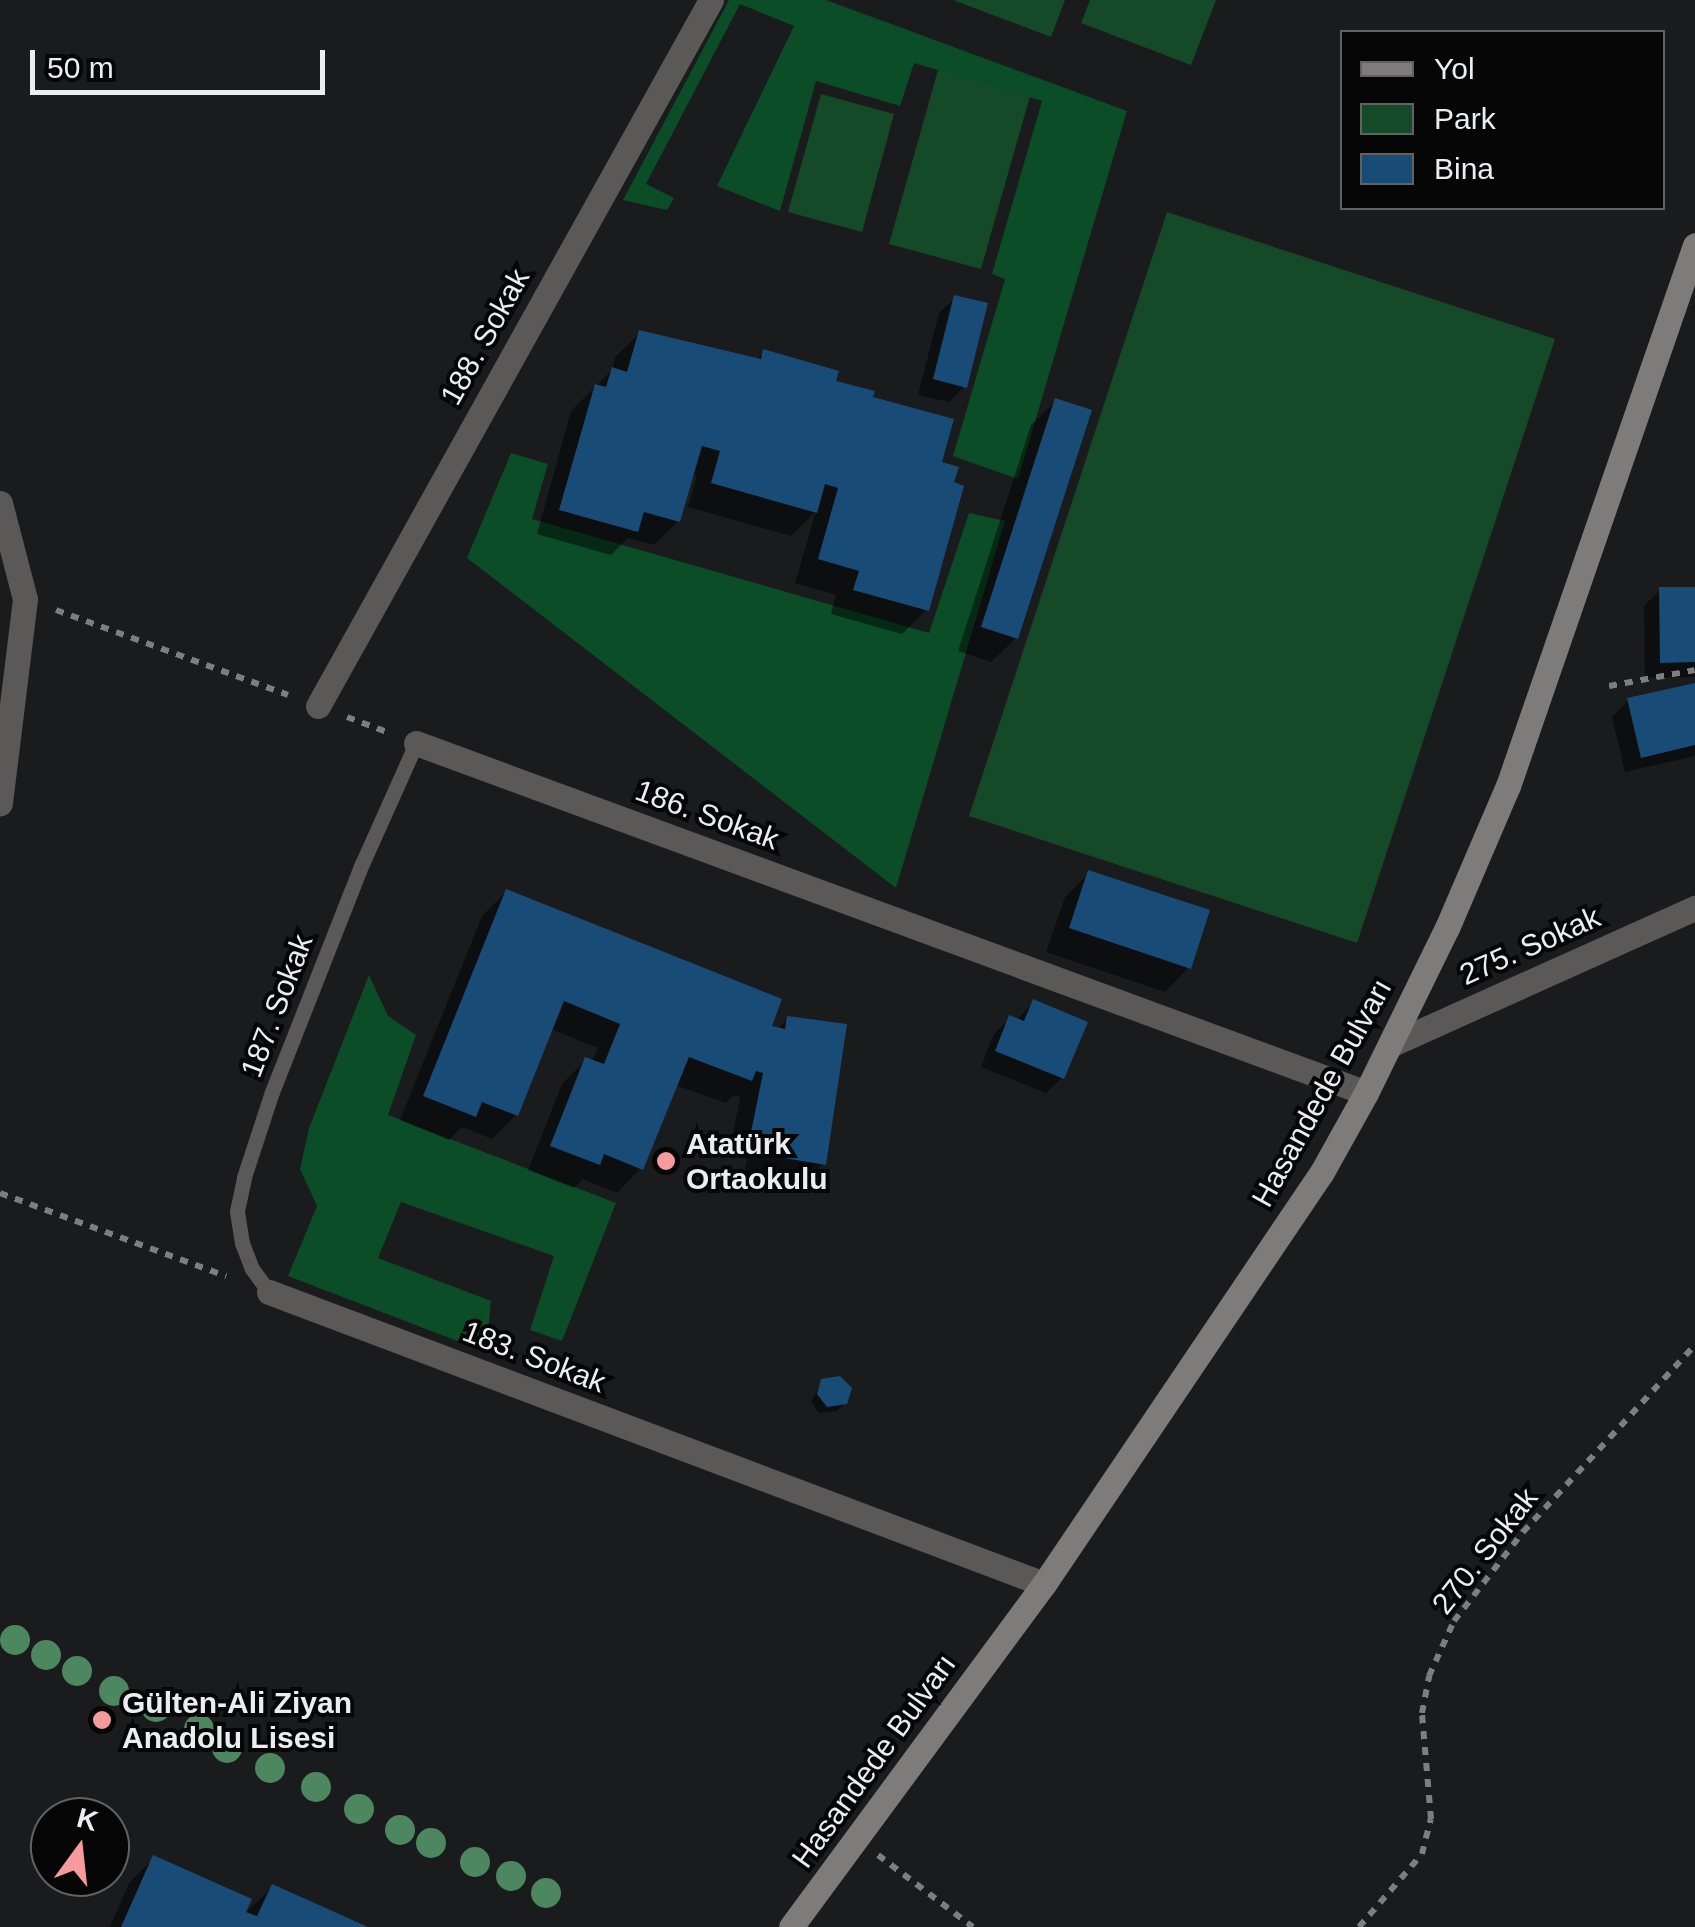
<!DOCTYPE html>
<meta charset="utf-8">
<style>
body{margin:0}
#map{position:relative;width:1695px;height:1927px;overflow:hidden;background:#1a1b1d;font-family:Helvetica,sans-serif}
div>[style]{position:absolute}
.green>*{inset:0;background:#154a28}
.forest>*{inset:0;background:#0a4d27}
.shadow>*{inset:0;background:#0007}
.building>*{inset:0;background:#184c77}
.path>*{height:6px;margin-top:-3px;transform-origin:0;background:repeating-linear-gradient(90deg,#7d7e80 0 8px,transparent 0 16px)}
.lane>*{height:15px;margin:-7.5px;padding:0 7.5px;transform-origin:7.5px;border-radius:7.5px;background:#5a5958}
.street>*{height:25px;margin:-12.5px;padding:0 12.5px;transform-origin:12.5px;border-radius:12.5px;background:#5a5958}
.secondary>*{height:25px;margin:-12.5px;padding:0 12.5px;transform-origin:12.5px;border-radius:12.5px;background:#7e7c7b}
.trees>*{width:30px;height:30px;margin:-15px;border-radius:50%;background:#4d8760}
.dots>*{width:28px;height:28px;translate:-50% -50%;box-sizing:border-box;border:5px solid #060607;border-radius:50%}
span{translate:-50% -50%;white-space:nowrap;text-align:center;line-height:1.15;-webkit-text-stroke:8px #060607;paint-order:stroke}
.street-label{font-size:30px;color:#ecedef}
.poi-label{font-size:30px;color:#ecedef;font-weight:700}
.left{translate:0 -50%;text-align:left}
.legend{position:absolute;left:1340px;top:30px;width:325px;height:180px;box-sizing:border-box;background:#060607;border:2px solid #626264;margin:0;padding:12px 18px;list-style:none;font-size:30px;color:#ecedef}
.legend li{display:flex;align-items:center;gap:20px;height:50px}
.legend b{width:50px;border:2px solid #626264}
.north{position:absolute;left:30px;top:1797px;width:100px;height:100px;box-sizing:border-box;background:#060607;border:2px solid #626264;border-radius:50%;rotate:15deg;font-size:28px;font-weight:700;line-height:40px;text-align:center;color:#ecedef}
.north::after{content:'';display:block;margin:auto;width:35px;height:45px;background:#f59b9e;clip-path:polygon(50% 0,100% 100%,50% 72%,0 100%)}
.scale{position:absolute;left:30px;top:50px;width:295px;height:45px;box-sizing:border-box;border:5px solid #ecedef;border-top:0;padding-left:12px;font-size:30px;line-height:35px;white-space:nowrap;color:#ecedef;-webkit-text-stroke:8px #060607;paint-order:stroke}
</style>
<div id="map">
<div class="green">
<i style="clip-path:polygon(953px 0,1065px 0,1051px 37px)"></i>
<i style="clip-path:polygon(1090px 0,1216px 0,1191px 65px,1081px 23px)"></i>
<i style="clip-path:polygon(938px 70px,1030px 96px,981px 269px,889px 244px)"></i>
<i style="clip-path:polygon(821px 94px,894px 114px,862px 232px,788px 212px)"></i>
<i style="clip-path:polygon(1167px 212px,1555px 339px,1357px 943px,969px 816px)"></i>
</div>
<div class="forest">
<i style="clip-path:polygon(729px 0,826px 0,1127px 111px,1018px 479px,953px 456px,1005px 279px,992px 274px,1042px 101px,914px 63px,900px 106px,816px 81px,780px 211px,717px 186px,794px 26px,740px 4px,646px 184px,674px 198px,667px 210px,623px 200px)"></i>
<i style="clip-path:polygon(511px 453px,548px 464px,532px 519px,929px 633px,969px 513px,1005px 521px,896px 888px,467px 558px)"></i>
<i style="clip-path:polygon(369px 975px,388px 1016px,416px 1035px,388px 1115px,616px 1203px,562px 1341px,530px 1330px,554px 1256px,401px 1202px,378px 1258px,491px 1301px,486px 1352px,288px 1276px,317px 1206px,300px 1169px,309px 1128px)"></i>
</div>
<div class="shadow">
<i style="clip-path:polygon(955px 298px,965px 386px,949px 402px,918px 395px,939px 313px)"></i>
<i style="clip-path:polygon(640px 333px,755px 361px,764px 352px,870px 399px,939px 464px,926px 610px,902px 634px,831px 614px,836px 595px,795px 583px,816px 511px,791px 536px,688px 507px,697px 475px,691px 474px,678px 521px,654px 545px,628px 538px,611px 555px,537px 534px,571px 411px,612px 370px,615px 357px)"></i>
<i style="clip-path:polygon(1056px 401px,1016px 638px,991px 662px,958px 651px,1031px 425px)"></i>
<i style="clip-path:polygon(1695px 589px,1695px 677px,1645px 678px,1644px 606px,1660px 590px)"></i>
<i style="clip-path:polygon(1695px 686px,1695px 756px,1625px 772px,1612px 717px,1628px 701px)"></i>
<i style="clip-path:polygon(1089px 873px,1189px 967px,1165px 992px,1046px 952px,1065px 897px)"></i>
<i style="clip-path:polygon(506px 892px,769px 1028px,777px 1030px,788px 1018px,823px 1164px,799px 1188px,743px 1178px,747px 1159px,729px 1156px,740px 1097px,734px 1095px,726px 1103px,675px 1085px,641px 1168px,617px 1193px,583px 1179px,574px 1188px,528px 1170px,562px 1084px,586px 1060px,592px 1062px,598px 1048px,551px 1029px,516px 1115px,492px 1139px,462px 1127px,449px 1140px,400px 1120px,482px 916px)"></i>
<i style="clip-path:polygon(1033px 1002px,1062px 1078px,1046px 1093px,981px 1067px,994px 1034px,1010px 1018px,1016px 1021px)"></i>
<i style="clip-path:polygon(822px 1381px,845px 1403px,837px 1411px,819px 1413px,811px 1402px)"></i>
<i style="clip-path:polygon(154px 1858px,240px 1919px,272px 1887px,362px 1927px,110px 1927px,129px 1883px)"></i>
</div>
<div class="building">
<i style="clip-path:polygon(954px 295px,988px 303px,967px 388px,933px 379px)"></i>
<i style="clip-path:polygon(639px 330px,761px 359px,763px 349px,839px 371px,836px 381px,875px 391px,873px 397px,954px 419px,942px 462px,959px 467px,954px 482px,964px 486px,929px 611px,853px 590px,859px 571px,818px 559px,838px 488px,825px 484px,817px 513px,711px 483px,720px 451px,702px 446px,680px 522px,644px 512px,638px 532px,559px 510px,595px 384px,606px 387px,612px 367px,627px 372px)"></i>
<i style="clip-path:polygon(1055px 398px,1092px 410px,1018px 639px,981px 627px)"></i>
<i style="clip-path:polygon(1659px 587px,1695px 587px,1695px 662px,1660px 663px)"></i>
<i style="clip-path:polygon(1695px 683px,1695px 745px,1641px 758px,1627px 698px)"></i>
<i style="clip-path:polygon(1088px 870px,1210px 910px,1191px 969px,1069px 928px)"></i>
<i style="clip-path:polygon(506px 889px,782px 999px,772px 1026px,785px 1029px,787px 1016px,847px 1024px,826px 1165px,766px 1155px,770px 1135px,751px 1132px,763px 1073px,756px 1071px,752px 1081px,689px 1057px,643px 1170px,604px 1154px,600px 1165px,550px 1146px,585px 1057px,604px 1064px,620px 1024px,564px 1001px,518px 1116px,482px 1102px,476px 1117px,423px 1096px)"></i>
<i style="clip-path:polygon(1033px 999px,1088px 1022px,1064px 1079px,995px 1051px,1009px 1015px,1024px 1021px)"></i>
<i style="clip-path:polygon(840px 1376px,852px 1388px,847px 1404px,827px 1407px,817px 1394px,821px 1379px)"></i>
<i style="clip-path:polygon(153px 1855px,252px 1899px,246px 1912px,257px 1916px,272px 1884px,368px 1927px,121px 1927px)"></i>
</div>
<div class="path">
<i style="left:56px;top:610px;width:247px;rotate:20.1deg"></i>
<i style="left:1609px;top:686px;width:87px;rotate:-10.5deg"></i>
<i style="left:347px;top:717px;width:43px;rotate:20.6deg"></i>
<i style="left:0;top:1193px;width:241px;rotate:20.2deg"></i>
<i style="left:878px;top:1855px;width:119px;rotate:37.2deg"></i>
<i style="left:1359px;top:1927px;width:96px;rotate:-49.2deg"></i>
<i style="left:1422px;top:1854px;width:36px;rotate:-76deg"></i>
<i style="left:1431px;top:1819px;width:106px;rotate:-94.9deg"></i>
<i style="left:1422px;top:1713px;width:38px;rotate:-79deg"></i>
<i style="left:1429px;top:1676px;width:60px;rotate:-65.6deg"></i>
<i style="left:1454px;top:1621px;width:113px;rotate:-52.2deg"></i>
<i style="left:1523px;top:1532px;width:254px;rotate:-47.4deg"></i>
</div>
<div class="lane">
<i style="left:269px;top:1292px;width:29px;rotate:-126deg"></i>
<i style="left:252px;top:1269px;width:28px;rotate:-111deg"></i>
<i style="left:242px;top:1243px;width:32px;rotate:-99deg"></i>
<i style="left:237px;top:1211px;width:35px;rotate:-78deg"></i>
<i style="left:244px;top:1177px;width:89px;rotate:-71.8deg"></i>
<i style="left:272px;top:1092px;width:245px;rotate:-68.5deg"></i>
<i style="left:362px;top:864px;width:133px;rotate:-65.9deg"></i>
</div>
<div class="street">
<i style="left:0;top:503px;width:99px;rotate:75.4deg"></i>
<i style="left:25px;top:599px;width:206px;rotate:97deg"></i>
<i style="left:318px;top:706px;width:808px;rotate:-60.9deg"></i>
<i style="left:416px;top:743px;width:1012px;rotate:20.22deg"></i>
<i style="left:1392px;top:1044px;width:332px;rotate:-24.2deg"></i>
<i style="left:269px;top:1292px;width:828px;rotate:20.65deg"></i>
</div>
<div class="secondary">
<i style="left:791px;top:1927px;width:426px;rotate:-53.6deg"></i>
<i style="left:1044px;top:1584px;width:497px;rotate:-56deg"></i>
<i style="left:1322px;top:1172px;width:90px;rotate:-60.9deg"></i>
<i style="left:1366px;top:1093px;width:184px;rotate:-63.9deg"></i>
<i style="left:1447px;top:928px;width:155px;rotate:-66.8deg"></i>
<i style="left:1508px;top:786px;width:572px;rotate:-70.93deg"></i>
</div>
<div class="trees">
<i style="left:15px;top:1640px"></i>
<i style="left:46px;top:1655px"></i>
<i style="left:77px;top:1671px"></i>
<i style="left:114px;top:1691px"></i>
<i style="left:156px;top:1707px"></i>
<i style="left:199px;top:1729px"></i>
<i style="left:227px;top:1748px"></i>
<i style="left:270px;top:1768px"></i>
<i style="left:316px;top:1787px"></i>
<i style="left:359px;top:1809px"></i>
<i style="left:400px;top:1830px"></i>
<i style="left:431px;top:1843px"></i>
<i style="left:475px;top:1862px"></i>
<i style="left:511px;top:1876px"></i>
<i style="left:546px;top:1893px"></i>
</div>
<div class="dots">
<i style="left:666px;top:1161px;background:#f59b9e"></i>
<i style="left:102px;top:1720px;background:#f59b9e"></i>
</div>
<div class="street-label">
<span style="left:485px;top:337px;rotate:-61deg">188. Sokak</span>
<span style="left:707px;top:815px;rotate:20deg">186. Sokak</span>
<span style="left:1530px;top:946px;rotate:-24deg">275. Sokak</span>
<span style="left:277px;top:1006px;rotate:-69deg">187. Sokak</span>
<span style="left:1322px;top:1093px;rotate:-61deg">Hasandede Bulvarı</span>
<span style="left:534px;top:1357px;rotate:21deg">183. Sokak</span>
<span style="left:1485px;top:1551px;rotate:-52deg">270. Sokak</span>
<span style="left:874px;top:1761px;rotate:-54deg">Hasandede Bulvarı</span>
</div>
<div class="poi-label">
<span class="left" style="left:686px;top:1161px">Atatürk<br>Ortaokulu</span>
<span class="left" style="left:122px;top:1720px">Gülten-Ali Ziyan<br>Anadolu Lisesi</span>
</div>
<ul class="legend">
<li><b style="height:12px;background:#7e7c7b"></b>Yol</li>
<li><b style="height:28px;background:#154a28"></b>Park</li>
<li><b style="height:28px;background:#184c77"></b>Bina</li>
</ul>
<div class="north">K</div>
<div class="scale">50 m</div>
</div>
